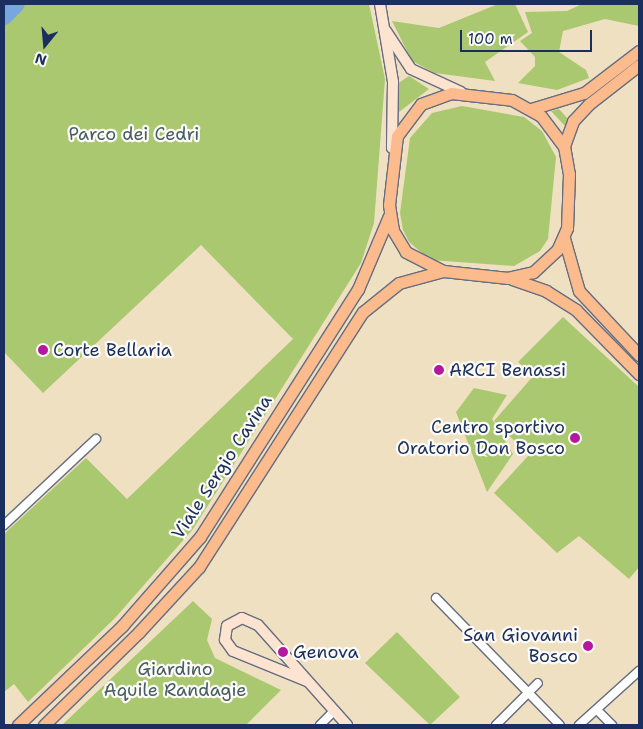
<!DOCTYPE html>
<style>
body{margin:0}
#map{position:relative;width:643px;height:729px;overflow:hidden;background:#efe0c2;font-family:"Shantell Sans",sans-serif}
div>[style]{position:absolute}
.green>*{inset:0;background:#a9c86f}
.river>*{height:16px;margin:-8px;padding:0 8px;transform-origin:8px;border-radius:8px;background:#76a7e1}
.roads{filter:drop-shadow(1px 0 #656d81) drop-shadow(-1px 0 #656d81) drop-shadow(0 1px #656d81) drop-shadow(0 -1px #656d81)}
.street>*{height:8px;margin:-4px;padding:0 4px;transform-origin:4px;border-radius:4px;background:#fff}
.secondary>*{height:10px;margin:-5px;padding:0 5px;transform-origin:5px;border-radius:5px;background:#fde4d1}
.primary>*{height:11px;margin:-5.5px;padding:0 5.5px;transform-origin:5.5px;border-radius:5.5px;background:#fbbb8d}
.dots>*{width:14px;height:14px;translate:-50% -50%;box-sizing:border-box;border:2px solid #fdfcf7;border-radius:50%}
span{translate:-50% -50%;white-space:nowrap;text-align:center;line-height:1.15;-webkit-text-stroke:4.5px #fdfcf7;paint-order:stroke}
.park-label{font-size:18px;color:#465d63}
.poi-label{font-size:18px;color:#1b2f5e}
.left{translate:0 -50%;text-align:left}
.right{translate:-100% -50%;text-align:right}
.street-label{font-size:18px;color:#1b2f5e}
.frame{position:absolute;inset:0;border:5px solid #1b2f5e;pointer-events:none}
.north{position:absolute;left:20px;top:20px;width:50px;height:50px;-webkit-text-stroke:4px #fdfcf7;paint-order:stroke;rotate:197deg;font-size:14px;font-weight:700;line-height:20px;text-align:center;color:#1b2f5e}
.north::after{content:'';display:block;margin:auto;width:18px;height:22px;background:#1b2f5e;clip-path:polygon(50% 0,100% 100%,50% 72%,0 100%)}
.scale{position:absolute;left:460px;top:30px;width:132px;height:22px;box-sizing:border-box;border:2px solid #1b2f5e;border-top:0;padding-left:6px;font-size:15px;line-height:18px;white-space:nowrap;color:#1b2f5e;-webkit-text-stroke:4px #fdfcf7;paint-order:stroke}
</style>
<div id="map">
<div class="green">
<i style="clip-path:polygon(17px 4px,369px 4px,385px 79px,374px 223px,361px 263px,193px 529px,115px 618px,28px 702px,14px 684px,4px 692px,4px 534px,86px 458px,127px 499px,293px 339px,201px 245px,43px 393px,4px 352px,4px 17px)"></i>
<i style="clip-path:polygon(498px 4px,515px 4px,528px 32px,485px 62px,495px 81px,435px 73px,412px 61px,392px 21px,439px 28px)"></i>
<i style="clip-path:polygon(582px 4px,639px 4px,639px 26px,605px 19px,563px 31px,559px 52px,586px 70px,589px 78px,557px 90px,518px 83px,535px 66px,535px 57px,520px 41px,532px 33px,525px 12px,567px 11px)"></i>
<i style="clip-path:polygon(409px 76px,429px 89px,399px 112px,397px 84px)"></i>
<i style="clip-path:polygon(462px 106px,524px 117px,542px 131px,556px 157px,548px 239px,540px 251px,514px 266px,430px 260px,409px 242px,403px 230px,400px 213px,410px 138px,432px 113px)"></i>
<i style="clip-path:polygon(559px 109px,568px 119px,565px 126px,551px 111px)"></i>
<i style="clip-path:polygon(563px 317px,639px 387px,639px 567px,629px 579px,579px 536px,557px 553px,494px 493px,529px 455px,494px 421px,534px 375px,518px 362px)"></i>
<i style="clip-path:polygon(474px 388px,507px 395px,492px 419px,513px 454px,487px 492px,456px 412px)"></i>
<i style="clip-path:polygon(193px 601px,212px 619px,207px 640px,215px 658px,281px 690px,246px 725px,62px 725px)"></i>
<i style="clip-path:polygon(397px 632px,460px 697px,430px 725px,365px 663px)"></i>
</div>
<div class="river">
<i style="left:4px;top:17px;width:18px;rotate:-45deg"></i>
</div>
<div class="roads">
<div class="street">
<i style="left:4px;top:525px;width:126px;rotate:-43.1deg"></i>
<i style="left:436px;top:598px;width:177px;rotate:45.7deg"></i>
<i style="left:598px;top:711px;width:20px;rotate:45deg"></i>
<i style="left:320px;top:725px;width:20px;rotate:-45deg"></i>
<i style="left:496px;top:725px;width:59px;rotate:-45deg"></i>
<i style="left:579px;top:725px;width:81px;rotate:-42deg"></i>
</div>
<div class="secondary">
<i style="left:380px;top:4px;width:79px;rotate:80.5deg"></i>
<i style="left:393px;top:82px;width:66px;rotate:90.9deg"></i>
<i style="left:386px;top:31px;width:45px;rotate:56.7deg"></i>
<i style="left:411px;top:69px;width:55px;rotate:24.7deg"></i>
<i style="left:307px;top:681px;width:80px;rotate:-157.9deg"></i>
<i style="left:233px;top:651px;width:14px;rotate:-126deg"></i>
<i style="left:225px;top:640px;width:14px;rotate:-82deg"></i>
<i style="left:227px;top:626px;width:17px;rotate:-28deg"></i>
<i style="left:242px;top:618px;width:17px;rotate:24deg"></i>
<i style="left:258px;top:625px;width:134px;rotate:48.3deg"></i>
</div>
<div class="primary">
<i style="left:451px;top:93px;width:61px;rotate:6.5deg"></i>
<i style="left:512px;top:100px;width:33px;rotate:29deg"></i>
<i style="left:541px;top:116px;width:38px;rotate:53deg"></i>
<i style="left:564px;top:146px;width:28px;rotate:80deg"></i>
<i style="left:569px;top:174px;width:54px;rotate:92.1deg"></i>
<i style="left:567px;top:228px;width:24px;rotate:114deg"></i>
<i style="left:557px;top:250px;width:33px;rotate:137deg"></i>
<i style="left:533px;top:272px;width:26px;rotate:167deg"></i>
<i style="left:508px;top:278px;width:65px;rotate:-173.9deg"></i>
<i style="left:443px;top:271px;width:42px;rotate:-152.8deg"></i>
<i style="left:406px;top:252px;width:26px;rotate:-121deg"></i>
<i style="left:393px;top:230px;width:25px;rotate:-99deg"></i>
<i style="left:389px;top:205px;width:69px;rotate:-83.4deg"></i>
<i style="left:397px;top:136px;width:40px;rotate:-53deg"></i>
<i style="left:421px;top:104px;width:32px;rotate:-20deg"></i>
<i style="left:531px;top:109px;width:55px;rotate:-16.8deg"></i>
<i style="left:584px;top:93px;width:69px;rotate:-37.4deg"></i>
<i style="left:564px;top:146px;width:27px;rotate:-70deg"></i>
<i style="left:573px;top:121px;width:23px;rotate:-47deg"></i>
<i style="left:589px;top:104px;width:63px;rotate:-38deg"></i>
<i style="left:564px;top:238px;width:55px;rotate:74.2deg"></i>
<i style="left:579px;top:291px;width:88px;rotate:46.8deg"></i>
<i style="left:512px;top:279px;width:36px;rotate:19deg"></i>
<i style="left:546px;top:291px;width:36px;rotate:32deg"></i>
<i style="left:576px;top:310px;width:90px;rotate:45.5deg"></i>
<i style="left:18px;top:725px;width:144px;rotate:-43.6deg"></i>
<i style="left:122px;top:626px;width:118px;rotate:-48.8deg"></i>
<i style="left:200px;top:537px;width:294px;rotate:-57.5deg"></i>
<i style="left:358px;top:289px;width:79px;rotate:-67deg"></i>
<i style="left:44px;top:725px;width:133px;rotate:-44.4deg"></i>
<i style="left:139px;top:632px;width:88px;rotate:-47.3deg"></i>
<i style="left:199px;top:567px;width:303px;rotate:-57.3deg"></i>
<i style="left:363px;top:312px;width:46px;rotate:-38.9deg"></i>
<i style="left:399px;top:283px;width:46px;rotate:-15.3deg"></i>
</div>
</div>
<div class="dots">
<i style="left:43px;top:350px;background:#b5179e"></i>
<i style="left:439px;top:370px;background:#b5179e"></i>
<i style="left:575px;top:438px;background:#b5179e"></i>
<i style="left:588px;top:646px;background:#b5179e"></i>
<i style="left:283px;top:652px;background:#b5179e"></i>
</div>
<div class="park-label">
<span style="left:134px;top:134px">Parco dei Cedri</span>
<span style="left:175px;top:680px">Giardino<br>Aquile Randagie</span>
</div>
<div class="poi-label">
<span class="left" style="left:53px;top:350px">Corte Bellaria</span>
<span class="left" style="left:449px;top:370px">ARCI Benassi</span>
<span class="right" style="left:565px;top:438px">Centro sportivo<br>Oratorio Don Bosco</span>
<span class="right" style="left:578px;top:646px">San Giovanni<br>Bosco</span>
<span class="left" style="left:293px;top:652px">Genova</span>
</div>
<div class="street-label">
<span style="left:222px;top:467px;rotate:-57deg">Viale Sergio Cavina</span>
</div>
<div class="frame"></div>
<div class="north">N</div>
<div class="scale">100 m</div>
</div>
